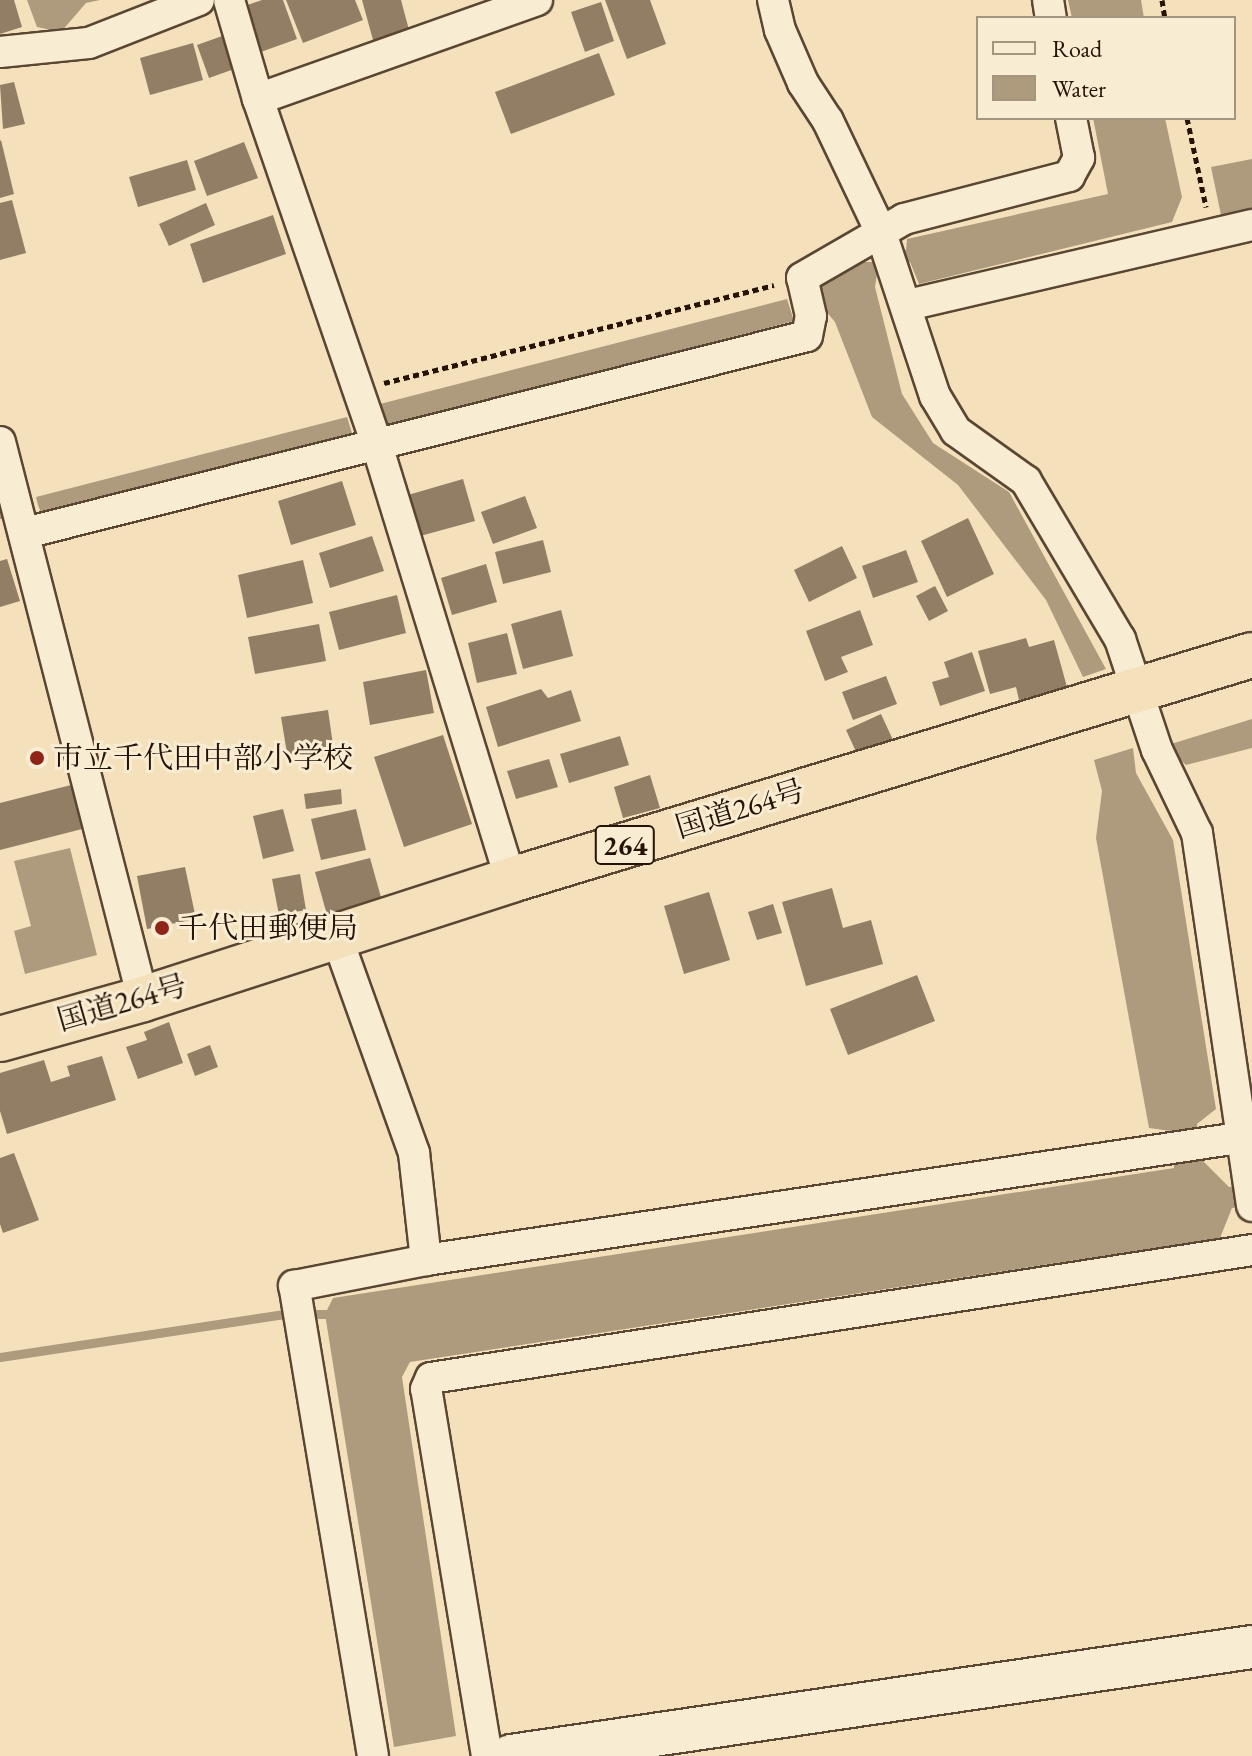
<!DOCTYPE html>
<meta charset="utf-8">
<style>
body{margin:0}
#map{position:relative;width:1252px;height:1756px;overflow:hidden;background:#f4e1bc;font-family:"EB Garamond","Noto Serif JP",serif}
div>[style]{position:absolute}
.water>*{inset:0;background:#ae9b7e}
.stream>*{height:9px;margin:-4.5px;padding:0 4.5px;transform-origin:4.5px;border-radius:4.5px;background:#ae9b7e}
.building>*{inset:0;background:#917e64}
.path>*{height:5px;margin-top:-2.5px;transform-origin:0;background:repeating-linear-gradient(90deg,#261305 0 6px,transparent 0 10px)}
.roads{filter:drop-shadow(2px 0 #5a4633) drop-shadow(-2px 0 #5a4633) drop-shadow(0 2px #5a4633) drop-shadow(0 -2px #5a4633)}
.street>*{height:30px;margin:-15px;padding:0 15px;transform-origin:15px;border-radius:15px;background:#f8ecd3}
.secondary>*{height:42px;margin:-21px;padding:0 21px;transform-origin:21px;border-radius:21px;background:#f8ecd3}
.highway>*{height:44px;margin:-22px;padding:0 22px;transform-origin:22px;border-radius:22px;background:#f4e1bc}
.dots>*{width:22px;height:22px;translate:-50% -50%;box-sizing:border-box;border:4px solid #f8ecd3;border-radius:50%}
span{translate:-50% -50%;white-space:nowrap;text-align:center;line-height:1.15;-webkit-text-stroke:6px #f8ecd3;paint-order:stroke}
.shield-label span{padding:2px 6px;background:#f8ecd3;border:2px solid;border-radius:6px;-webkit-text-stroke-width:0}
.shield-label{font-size:28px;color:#261305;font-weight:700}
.poi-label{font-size:30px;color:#261305}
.left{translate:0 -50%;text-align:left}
.street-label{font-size:30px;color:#261305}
.legend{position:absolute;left:976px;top:16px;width:260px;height:104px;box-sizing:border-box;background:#f8ecd3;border:2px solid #a49581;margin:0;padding:10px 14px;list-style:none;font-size:24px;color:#261305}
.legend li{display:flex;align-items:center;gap:16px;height:40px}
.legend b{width:40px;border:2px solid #a49581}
</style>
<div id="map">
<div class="water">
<i style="clip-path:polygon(27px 0,100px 0,86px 3px,61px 32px,37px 27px)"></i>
<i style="clip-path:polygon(1068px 0,1141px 0,1144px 18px,1072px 18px)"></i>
<i style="clip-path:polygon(1093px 118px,1165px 118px,1182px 197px,1172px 222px,919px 284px,910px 262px,877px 274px,875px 287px,902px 394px,933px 443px,1009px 492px,1106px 669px,1083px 677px,1046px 600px,958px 485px,872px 417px,835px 322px,819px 303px,820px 284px,858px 262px,872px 262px,906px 250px,907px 239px,1108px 194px)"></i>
<i style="clip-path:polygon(1252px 159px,1252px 209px,1221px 215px,1211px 167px)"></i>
<i style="clip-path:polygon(787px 299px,794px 321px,386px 427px,380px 404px)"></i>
<i style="clip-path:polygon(347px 417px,352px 433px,41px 513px,38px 505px,36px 497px)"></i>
<i style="clip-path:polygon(1252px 719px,1252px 748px,1186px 765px,1172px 752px,1171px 744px)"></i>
<i style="clip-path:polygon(1133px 748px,1136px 773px,1173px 840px,1216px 1109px,1197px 1124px,1204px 1162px,1229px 1187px,1252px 1183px,1252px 1206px,1232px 1208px,1220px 1238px,410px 1362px,402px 1377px,456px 1736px,394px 1747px,325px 1314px,333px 1298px,1174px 1168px,1171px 1131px,1149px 1128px,1096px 838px,1102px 791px,1094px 760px)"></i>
<i style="clip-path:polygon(70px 848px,97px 955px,25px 974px,14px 931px,31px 926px,14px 861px)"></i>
</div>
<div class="stream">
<i style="left:0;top:514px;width:2px"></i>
<i style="left:312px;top:1314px;width:13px"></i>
<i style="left:0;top:1357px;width:286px;rotate:-8.6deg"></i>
</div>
<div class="building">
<i style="clip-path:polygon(0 0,14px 0,22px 27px,0 34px)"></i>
<i style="clip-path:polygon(262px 0,283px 0,297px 39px,258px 53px,242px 7px)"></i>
<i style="clip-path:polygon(286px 0,355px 0,363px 20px,303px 43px)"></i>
<i style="clip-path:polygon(362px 0,401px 0,409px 30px,373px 40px)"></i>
<i style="clip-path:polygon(605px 0,650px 0,666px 44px,627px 59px)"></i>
<i style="clip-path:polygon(601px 2px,614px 41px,585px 52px,571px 12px)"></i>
<i style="clip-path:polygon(225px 35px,237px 68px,209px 78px,197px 45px)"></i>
<i style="clip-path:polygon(193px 43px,203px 80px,150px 95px,140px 58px)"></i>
<i style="clip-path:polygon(599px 53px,615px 95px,511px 134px,495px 92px)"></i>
<i style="clip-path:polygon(14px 82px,25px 124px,3px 129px,0 85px)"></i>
<i style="clip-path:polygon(1px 140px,14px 194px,0 198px,0 141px)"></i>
<i style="clip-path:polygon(244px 142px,258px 178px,207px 196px,194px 161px)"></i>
<i style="clip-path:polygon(187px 160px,196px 190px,138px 207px,129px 177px)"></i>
<i style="clip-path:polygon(12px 200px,26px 253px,0 260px,0 203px)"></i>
<i style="clip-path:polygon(206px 203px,215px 225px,169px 246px,159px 224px)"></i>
<i style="clip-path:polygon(273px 215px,286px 254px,203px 283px,190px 244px)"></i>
<i style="clip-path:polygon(463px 479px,475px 521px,413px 538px,401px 497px)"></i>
<i style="clip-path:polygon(342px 481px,356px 525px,291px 545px,278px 501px)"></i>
<i style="clip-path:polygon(525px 496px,537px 528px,493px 544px,481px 512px)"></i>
<i style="clip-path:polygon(968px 518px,994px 574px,947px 597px,921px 541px)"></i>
<i style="clip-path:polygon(372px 536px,384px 571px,330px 588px,319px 553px)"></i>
<i style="clip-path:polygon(543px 540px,551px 572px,503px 584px,495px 552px)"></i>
<i style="clip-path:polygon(842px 546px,857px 578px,809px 602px,794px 570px)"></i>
<i style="clip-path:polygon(906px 550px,918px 582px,873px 598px,862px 566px)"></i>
<i style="clip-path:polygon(7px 559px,20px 601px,0 607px,0 561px)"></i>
<i style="clip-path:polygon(303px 560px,313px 603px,247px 618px,238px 575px)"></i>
<i style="clip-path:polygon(486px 564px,497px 602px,452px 615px,441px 578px)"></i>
<i style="clip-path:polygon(935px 586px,948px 611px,929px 621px,916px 596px)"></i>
<i style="clip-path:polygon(397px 595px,406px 633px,339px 650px,329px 612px)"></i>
<i style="clip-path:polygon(561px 610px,573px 656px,523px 669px,511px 624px)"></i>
<i style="clip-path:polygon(860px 610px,873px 645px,841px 657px,848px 672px,825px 681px,806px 631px)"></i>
<i style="clip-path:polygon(319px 624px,326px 661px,255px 674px,248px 637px)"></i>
<i style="clip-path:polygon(507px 633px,517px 674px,477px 683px,468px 643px)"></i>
<i style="clip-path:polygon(1026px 638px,1029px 647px,1054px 640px,1067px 687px,1019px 700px,1016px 687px,990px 694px,978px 651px)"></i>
<i style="clip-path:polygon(972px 652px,985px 691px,940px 706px,932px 682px,949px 677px,944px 662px)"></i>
<i style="clip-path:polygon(426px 670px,434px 713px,370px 725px,363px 682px)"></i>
<i style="clip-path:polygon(886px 676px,897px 704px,853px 720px,842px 692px)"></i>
<i style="clip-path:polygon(541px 689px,548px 698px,571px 690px,581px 721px,498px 747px,486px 707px)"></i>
<i style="clip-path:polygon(328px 710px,334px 752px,288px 759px,281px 717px)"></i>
<i style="clip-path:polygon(881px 714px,893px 740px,858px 756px,846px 730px)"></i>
<i style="clip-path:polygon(443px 735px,472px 824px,404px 847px,374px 757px)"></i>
<i style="clip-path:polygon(620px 736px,629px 765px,569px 783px,560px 754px)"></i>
<i style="clip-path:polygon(549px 759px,558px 787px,516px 799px,507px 771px)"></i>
<i style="clip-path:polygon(650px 775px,660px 808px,623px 818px,614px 787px)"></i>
<i style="clip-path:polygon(75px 784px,86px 828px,0 850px,0 803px)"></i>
<i style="clip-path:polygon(341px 789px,342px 804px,306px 809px,304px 794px)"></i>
<i style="clip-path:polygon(283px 809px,294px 851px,263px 859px,253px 816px)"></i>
<i style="clip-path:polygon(356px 809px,366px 850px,321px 860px,311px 819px)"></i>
<i style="clip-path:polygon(370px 858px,382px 901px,327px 915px,315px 872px)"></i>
<i style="clip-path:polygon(185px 867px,196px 919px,147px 929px,137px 876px)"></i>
<i style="clip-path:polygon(300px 874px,306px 910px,279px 915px,272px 879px)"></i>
<i style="clip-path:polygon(832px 888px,843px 928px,871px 920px,883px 964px,806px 986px,782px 902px)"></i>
<i style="clip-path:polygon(709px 892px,730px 960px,684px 974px,664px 906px)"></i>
<i style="clip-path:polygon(773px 904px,782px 933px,757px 940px,748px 912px)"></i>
<i style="clip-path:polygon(917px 975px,935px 1021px,848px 1055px,830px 1009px)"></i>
<i style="clip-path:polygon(169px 1022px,183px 1063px,138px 1079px,126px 1047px,147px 1040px,144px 1032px)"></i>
<i style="clip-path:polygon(210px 1045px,218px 1067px,195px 1076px,187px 1054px)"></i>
<i style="clip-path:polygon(102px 1056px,116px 1100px,7px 1134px,0 1111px,0 1073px,44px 1060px,51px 1082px,70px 1076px,67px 1066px)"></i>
<i style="clip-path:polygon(14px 1153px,39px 1220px,3px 1233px,0 1224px,0 1158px)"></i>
</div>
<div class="path">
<i style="left:1162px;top:0;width:18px;rotate:81deg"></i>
<i style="left:1187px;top:118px;width:91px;rotate:77.9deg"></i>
<i style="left:384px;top:383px;width:402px;rotate:-14.1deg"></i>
</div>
<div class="roads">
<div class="street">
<i style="left:229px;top:0;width:103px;rotate:73.7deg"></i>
<i style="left:258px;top:99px;width:363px;rotate:71deg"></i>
<i style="left:376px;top:442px;width:458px;rotate:72.9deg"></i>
<i style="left:773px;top:0;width:31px;rotate:77deg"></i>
<i style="left:780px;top:30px;width:58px;rotate:66.5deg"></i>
<i style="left:803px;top:83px;width:45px;rotate:56.7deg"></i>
<i style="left:828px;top:121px;width:121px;rotate:64.5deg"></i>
<i style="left:880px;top:230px;width:175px;rotate:71.7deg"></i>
<i style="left:935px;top:396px;width:41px;rotate:59deg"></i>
<i style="left:956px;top:431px;width:86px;rotate:35.5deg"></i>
<i style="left:1026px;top:481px;width:184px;rotate:59.3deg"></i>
<i style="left:1120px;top:639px;width:117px;rotate:71.6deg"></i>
<i style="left:1157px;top:750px;width:92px;rotate:64.3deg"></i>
<i style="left:1197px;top:833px;width:377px;rotate:81.6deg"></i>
<i style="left:1048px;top:0;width:18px;rotate:81deg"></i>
<i style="left:0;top:52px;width:89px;rotate:-5.8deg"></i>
<i style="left:89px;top:43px;width:118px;rotate:-21.4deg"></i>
<i style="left:258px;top:99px;width:296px;rotate:-19.5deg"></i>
<i style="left:908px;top:305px;width:353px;rotate:-13.1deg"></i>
<i style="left:0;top:442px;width:575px;rotate:75.6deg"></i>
<i style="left:25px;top:533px;width:806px;rotate:-14.14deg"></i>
<i style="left:807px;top:336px;width:20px;rotate:-79deg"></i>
<i style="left:811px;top:316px;width:39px;rotate:-103deg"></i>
<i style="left:802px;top:278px;width:118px;rotate:-30deg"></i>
<i style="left:904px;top:219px;width:171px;rotate:-14.6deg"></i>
<i style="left:1069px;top:176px;width:21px;rotate:-61deg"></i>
<i style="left:1079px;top:158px;width:41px;rotate:-101.3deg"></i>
<i style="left:336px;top:935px;width:232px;rotate:70.3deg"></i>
<i style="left:414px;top:1153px;width:108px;rotate:83.6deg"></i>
<i style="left:373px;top:1756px;width:477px;rotate:-99.5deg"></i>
<i style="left:294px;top:1286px;width:135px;rotate:-11.1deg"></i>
<i style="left:426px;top:1260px;width:835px;rotate:-8.54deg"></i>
<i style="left:487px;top:1756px;width:372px;rotate:-99.4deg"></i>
<i style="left:426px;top:1389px;width:12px;rotate:-66deg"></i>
<i style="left:431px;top:1378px;width:831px;rotate:-8.86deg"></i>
</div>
<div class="secondary">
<i style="left:511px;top:1756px;width:749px;rotate:-8.37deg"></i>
</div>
<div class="highway">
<i style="left:0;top:1039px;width:148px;rotate:-15.6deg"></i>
<i style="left:143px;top:999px;width:387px;rotate:-17.9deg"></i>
<i style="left:511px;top:880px;width:774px;rotate:-16.89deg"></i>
</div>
</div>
<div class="dots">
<i style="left:37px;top:758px;background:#8f2418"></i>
<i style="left:162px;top:928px;background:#8f2418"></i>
</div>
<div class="shield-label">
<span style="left:625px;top:845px">264</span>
</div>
<div class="poi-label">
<span class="left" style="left:53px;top:758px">市立千代田中部小学校</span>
<span class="left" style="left:178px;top:928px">千代田郵便局</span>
</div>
<div class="street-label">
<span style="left:740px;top:809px;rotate:-17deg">国道264号</span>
<span style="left:122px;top:1003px;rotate:-16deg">国道264号</span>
</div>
<ul class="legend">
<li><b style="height:10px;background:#f8ecd3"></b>Road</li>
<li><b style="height:22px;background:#ae9b7e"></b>Water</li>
</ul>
</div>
